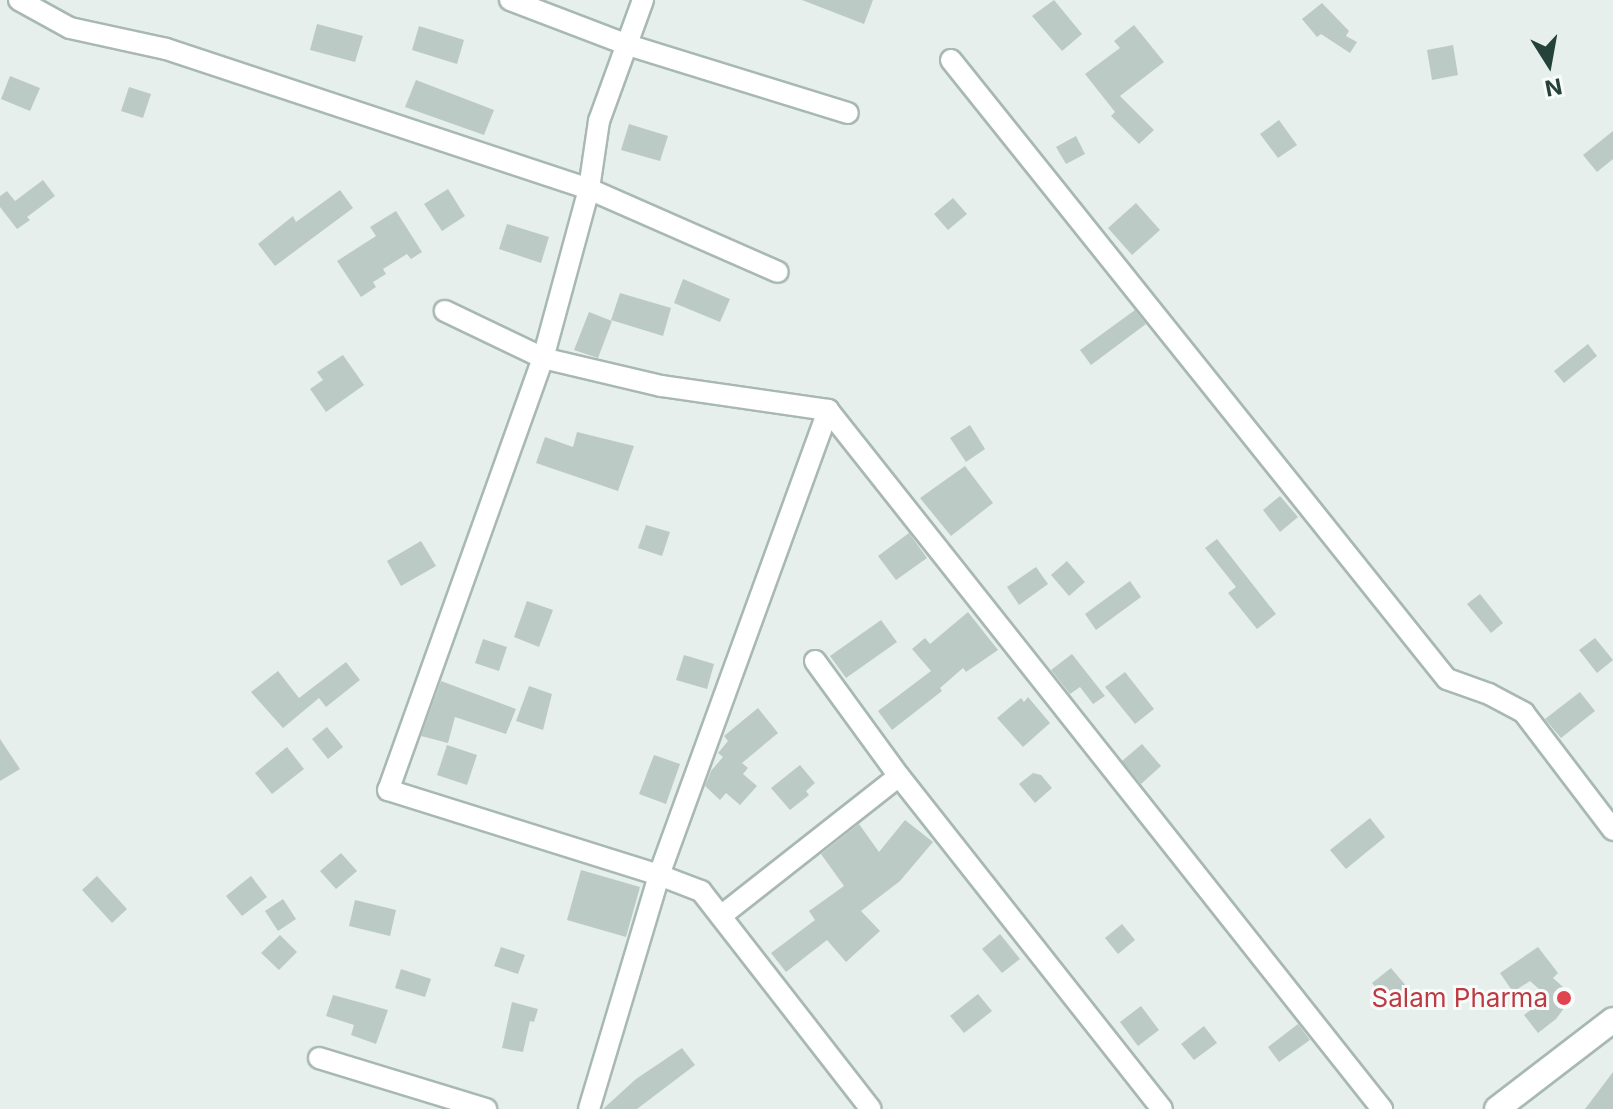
<!DOCTYPE html>
<style>
body{margin:0}
#map{position:relative;width:1613px;height:1109px;overflow:hidden;background:#e6efeb;font-family:Inter,sans-serif}
div>[style]{position:absolute}
.building>*{inset:0;background:#bbcac4}
.roads{filter:drop-shadow(2px 0 #a8b8b2) drop-shadow(-2px 0 #a8b8b2) drop-shadow(0 2px #a8b8b2) drop-shadow(0 -2px #a8b8b2)}
.street>*{height:20px;margin:-10px;padding:0 10px;transform-origin:10px;border-radius:10px;background:#fff}
.secondary>*{height:24px;margin:-12px;padding:0 12px;transform-origin:12px;border-radius:12px;background:#fff}
.dots>*{width:22px;height:22px;translate:-50% -50%;box-sizing:border-box;border:4px solid #f7fbf9;border-radius:50%}
span{translate:-50% -50%;white-space:nowrap;text-align:center;line-height:1.15;-webkit-text-stroke:6px #f7fbf9;paint-order:stroke}
.health-label{font-size:26px;color:#be3a42}
.right{translate:-100% -50%;text-align:right}
.north{position:absolute;left:1509px;top:24px;width:80px;height:80px;-webkit-text-stroke:6px #f7fbf9;paint-order:stroke;rotate:169deg;font-size:22px;font-weight:700;line-height:32px;text-align:center;color:#24423a}
.north::after{content:'';display:block;margin:auto;width:28px;height:36px;background:#24423a;clip-path:polygon(50% 0,100% 100%,50% 72%,0 100%)}
</style>
<div id="map">
<div class="building">
<i style="clip-path:polygon(802px 0,873px 0,864px 24px)"></i>
<i style="clip-path:polygon(1054px 0,1082px 34px,1062px 51px,1032px 16px)"></i>
<i style="clip-path:polygon(1322px 3px,1349px 31px,1346px 36px,1357px 42px,1350px 53px,1321px 34px,1317px 37px,1302px 19px)"></i>
<i style="clip-path:polygon(317px 24px,363px 36px,355px 62px,310px 50px)"></i>
<i style="clip-path:polygon(1134px 25px,1164px 62px,1120px 96px,1154px 130px,1139px 144px,1111px 116px,1115px 112px,1085px 74px,1120px 48px,1114px 41px)"></i>
<i style="clip-path:polygon(419px 26px,464px 40px,457px 64px,412px 50px)"></i>
<i style="clip-path:polygon(1453px 45px,1458px 75px,1432px 80px,1427px 50px)"></i>
<i style="clip-path:polygon(10px 76px,40px 88px,30px 111px,1px 99px)"></i>
<i style="clip-path:polygon(416px 80px,494px 110px,484px 135px,405px 107px)"></i>
<i style="clip-path:polygon(129px 87px,151px 94px,143px 118px,121px 111px)"></i>
<i style="clip-path:polygon(1279px 120px,1297px 145px,1278px 158px,1260px 134px)"></i>
<i style="clip-path:polygon(629px 124px,668px 136px,660px 161px,621px 150px)"></i>
<i style="clip-path:polygon(1613px 131px,1613px 159px,1597px 172px,1583px 155px)"></i>
<i style="clip-path:polygon(1076px 136px,1085px 154px,1066px 164px,1056px 147px)"></i>
<i style="clip-path:polygon(43px 180px,55px 196px,27px 217px,30px 220px,17px 229px,0 207px,0 196px,7px 191px,15px 201px)"></i>
<i style="clip-path:polygon(448px 189px,465px 216px,442px 231px,424px 204px)"></i>
<i style="clip-path:polygon(340px 190px,353px 208px,275px 266px,258px 244px,293px 216px,296px 222px)"></i>
<i style="clip-path:polygon(953px 198px,967px 214px,948px 230px,934px 214px)"></i>
<i style="clip-path:polygon(1136px 203px,1160px 230px,1132px 255px,1108px 228px)"></i>
<i style="clip-path:polygon(396px 211px,422px 252px,411px 259px,407px 254px,383px 269px,386px 274px,373px 282px,376px 287px,361px 297px,337px 261px,376px 236px,370px 227px)"></i>
<i style="clip-path:polygon(507px 224px,549px 237px,541px 263px,499px 249px)"></i>
<i style="clip-path:polygon(683px 279px,730px 299px,720px 322px,674px 303px)"></i>
<i style="clip-path:polygon(620px 293px,671px 308px,663px 336px,611px 320px)"></i>
<i style="clip-path:polygon(1135px 310px,1146px 324px,1091px 365px,1080px 350px)"></i>
<i style="clip-path:polygon(589px 312px,612px 321px,598px 358px,574px 350px)"></i>
<i style="clip-path:polygon(1588px 344px,1597px 356px,1564px 383px,1554px 371px)"></i>
<i style="clip-path:polygon(343px 355px,364px 385px,326px 412px,310px 389px,323px 380px,317px 372px)"></i>
<i style="clip-path:polygon(970px 425px,985px 449px,966px 462px,950px 438px)"></i>
<i style="clip-path:polygon(577px 432px,634px 446px,618px 491px,536px 463px,545px 437px,573px 447px)"></i>
<i style="clip-path:polygon(965px 466px,993px 503px,951px 536px,920px 498px)"></i>
<i style="clip-path:polygon(1280px 496px,1298px 517px,1280px 532px,1263px 510px)"></i>
<i style="clip-path:polygon(646px 525px,670px 532px,662px 556px,638px 548px)"></i>
<i style="clip-path:polygon(909px 533px,927px 558px,896px 580px,878px 556px)"></i>
<i style="clip-path:polygon(1217px 539px,1276px 614px,1257px 629px,1228px 593px,1236px 587px,1205px 548px)"></i>
<i style="clip-path:polygon(421px 541px,436px 566px,401px 586px,387px 561px)"></i>
<i style="clip-path:polygon(1067px 561px,1085px 582px,1069px 596px,1051px 575px)"></i>
<i style="clip-path:polygon(1036px 567px,1048px 584px,1019px 605px,1007px 587px)"></i>
<i style="clip-path:polygon(1130px 581px,1141px 597px,1096px 630px,1085px 614px)"></i>
<i style="clip-path:polygon(1480px 594px,1503px 623px,1491px 633px,1467px 604px)"></i>
<i style="clip-path:polygon(527px 601px,553px 610px,539px 647px,514px 637px)"></i>
<i style="clip-path:polygon(968px 612px,998px 650px,966px 672px,963px 668px,940px 688px,942px 691px,892px 730px,878px 711px,931px 671px,912px 649px,925px 638px,930px 644px)"></i>
<i style="clip-path:polygon(881px 620px,897px 642px,846px 678px,830px 656px)"></i>
<i style="clip-path:polygon(1595px 638px,1613px 660px,1597px 673px,1579px 650px)"></i>
<i style="clip-path:polygon(483px 639px,507px 647px,499px 671px,475px 663px)"></i>
<i style="clip-path:polygon(1072px 654px,1105px 696px,1093px 704px,1080px 687px,1070px 694px,1051px 670px)"></i>
<i style="clip-path:polygon(684px 655px,714px 664px,707px 689px,676px 680px)"></i>
<i style="clip-path:polygon(346px 662px,360px 680px,326px 707px,319px 698px,283px 728px,251px 692px,278px 671px,299px 698px)"></i>
<i style="clip-path:polygon(1125px 672px,1154px 709px,1135px 724px,1105px 687px)"></i>
<i style="clip-path:polygon(441px 681px,516px 709px,506px 734px,455px 717px,448px 743px,421px 736px)"></i>
<i style="clip-path:polygon(529px 686px,552px 694px,543px 730px,516px 721px)"></i>
<i style="clip-path:polygon(1580px 692px,1595px 711px,1561px 738px,1545px 719px)"></i>
<i style="clip-path:polygon(1028px 697px,1050px 723px,1023px 747px,997px 718px,1021px 698px,1024px 702px)"></i>
<i style="clip-path:polygon(758px 708px,778px 733px,742px 763px,748px 768px,743px 774px,757px 786px,740px 805px,726px 793px,720px 800px,705px 786px,711px 771px,723px 757px,718px 753px,728px 741px,724px 736px)"></i>
<i style="clip-path:polygon(327px 727px,343px 747px,328px 759px,312px 739px)"></i>
<i style="clip-path:polygon(0 739px,20px 769px,0 781px)"></i>
<i style="clip-path:polygon(1142px 744px,1161px 766px,1141px 784px,1122px 761px)"></i>
<i style="clip-path:polygon(447px 745px,477px 755px,467px 785px,437px 775px)"></i>
<i style="clip-path:polygon(287px 747px,304px 769px,272px 794px,255px 773px)"></i>
<i style="clip-path:polygon(654px 755px,680px 764px,666px 804px,639px 794px)"></i>
<i style="clip-path:polygon(800px 765px,815px 783px,806px 791px,809px 795px,790px 810px,771px 788px)"></i>
<i style="clip-path:polygon(1033px 773px,1041px 775px,1052px 788px,1035px 803px,1019px 784px)"></i>
<i style="clip-path:polygon(1370px 818px,1385px 837px,1346px 869px,1330px 850px)"></i>
<i style="clip-path:polygon(905px 820px,933px 842px,900px 881px,861px 911px,880px 931px,846px 962px,827px 940px,786px 972px,771px 953px,815px 920px,809px 911px,844px 886px,821px 854px,859px 824px,879px 852px)"></i>
<i style="clip-path:polygon(341px 853px,357px 871px,336px 889px,320px 871px)"></i>
<i style="clip-path:polygon(581px 870px,640px 887px,626px 937px,567px 920px)"></i>
<i style="clip-path:polygon(97px 876px,127px 909px,112px 923px,82px 890px)"></i>
<i style="clip-path:polygon(251px 876px,267px 897px,242px 916px,226px 896px)"></i>
<i style="clip-path:polygon(283px 899px,296px 919px,278px 931px,265px 911px)"></i>
<i style="clip-path:polygon(355px 900px,396px 910px,390px 936px,349px 926px)"></i>
<i style="clip-path:polygon(1122px 924px,1135px 940px,1118px 954px,1105px 938px)"></i>
<i style="clip-path:polygon(1000px 934px,1020px 959px,1002px 973px,982px 949px)"></i>
<i style="clip-path:polygon(280px 935px,297px 952px,279px 970px,261px 953px)"></i>
<i style="clip-path:polygon(501px 947px,525px 955px,518px 974px,494px 966px)"></i>
<i style="clip-path:polygon(1538px 947px,1558px 973px,1553px 978px,1573px 996px,1556px 1019px,1538px 1033px,1524px 1015px,1548px 997px,1530px 981px,1513px 992px,1500px 973px)"></i>
<i style="clip-path:polygon(1391px 968px,1412px 993px,1393px 1008px,1372px 983px)"></i>
<i style="clip-path:polygon(401px 969px,431px 979px,425px 997px,395px 988px)"></i>
<i style="clip-path:polygon(978px 994px,992px 1011px,964px 1033px,950px 1016px)"></i>
<i style="clip-path:polygon(333px 995px,388px 1010px,376px 1044px,351px 1035px,354px 1025px,326px 1016px)"></i>
<i style="clip-path:polygon(512px 1002px,538px 1009px,534px 1022px,530px 1021px,523px 1052px,502px 1048px)"></i>
<i style="clip-path:polygon(1141px 1006px,1159px 1030px,1138px 1046px,1120px 1022px)"></i>
<i style="clip-path:polygon(1298px 1024px,1310px 1040px,1279px 1062px,1268px 1047px)"></i>
<i style="clip-path:polygon(1204px 1026px,1217px 1043px,1194px 1060px,1181px 1044px)"></i>
<i style="clip-path:polygon(682px 1048px,695px 1065px,637px 1109px,603px 1109px,636px 1079px)"></i>
<i style="clip-path:polygon(1613px 1072px,1613px 1109px,1585px 1109px)"></i>
</div>
<div class="roads">
<div class="street">
<i style="left:19px;top:0;width:58px;rotate:28.8deg"></i>
<i style="left:70px;top:28px;width:98px;rotate:12.3deg"></i>
<i style="left:166px;top:49px;width:446px;rotate:18.3deg"></i>
<i style="left:589px;top:189px;width:175px;rotate:105.2deg"></i>
<i style="left:543px;top:358px;width:109px;rotate:-154.4deg"></i>
<i style="left:510px;top:0;width:126px;rotate:20.9deg"></i>
<i style="left:628px;top:45px;width:230px;rotate:17.2deg"></i>
<i style="left:643px;top:0;width:129px;rotate:110deg"></i>
<i style="left:599px;top:121px;width:69px;rotate:98.4deg"></i>
<i style="left:589px;top:189px;width:206px;rotate:23.7deg"></i>
<i style="left:951px;top:60px;width:793px;rotate:51.3deg"></i>
<i style="left:1447px;top:679px;width:45px;rotate:19.7deg"></i>
<i style="left:1489px;top:694px;width:40px;rotate:28deg"></i>
<i style="left:1524px;top:713px;width:147px;rotate:52.7deg"></i>
<i style="left:828px;top:410px;width:892px;rotate:51.6deg"></i>
<i style="left:815px;top:661px;width:142px;rotate:53.9deg"></i>
<i style="left:899px;top:776px;width:424px;rotate:51.7deg"></i>
<i style="left:721px;top:916px;width:226px;rotate:-38.2deg"></i>
<i style="left:319px;top:1058px;width:175px;rotate:17deg"></i>
<i style="left:589px;top:1109px;width:244px;rotate:-73.3deg"></i>
<i style="left:659px;top:875px;width:495px;rotate:-70deg"></i>
<i style="left:828px;top:410px;width:169px;rotate:-171.8deg"></i>
<i style="left:661px;top:386px;width:121px;rotate:-166.7deg"></i>
<i style="left:543px;top:358px;width:459px;rotate:109.7deg"></i>
<i style="left:388px;top:790px;width:284px;rotate:17.4deg"></i>
<i style="left:659px;top:875px;width:45px;rotate:20.9deg"></i>
<i style="left:701px;top:891px;width:276px;rotate:52.1deg"></i>
</div>
<div class="secondary">
<i style="left:1497px;top:1109px;width:146px;rotate:-37.5deg"></i>
</div>
</div>
<div class="dots">
<i style="left:1564px;top:998px;background:#e0444e"></i>
</div>
<div class="health-label">
<span class="right" style="left:1548px;top:998px">Salam Pharma</span>
</div>
<div class="north">N</div>
</div>
